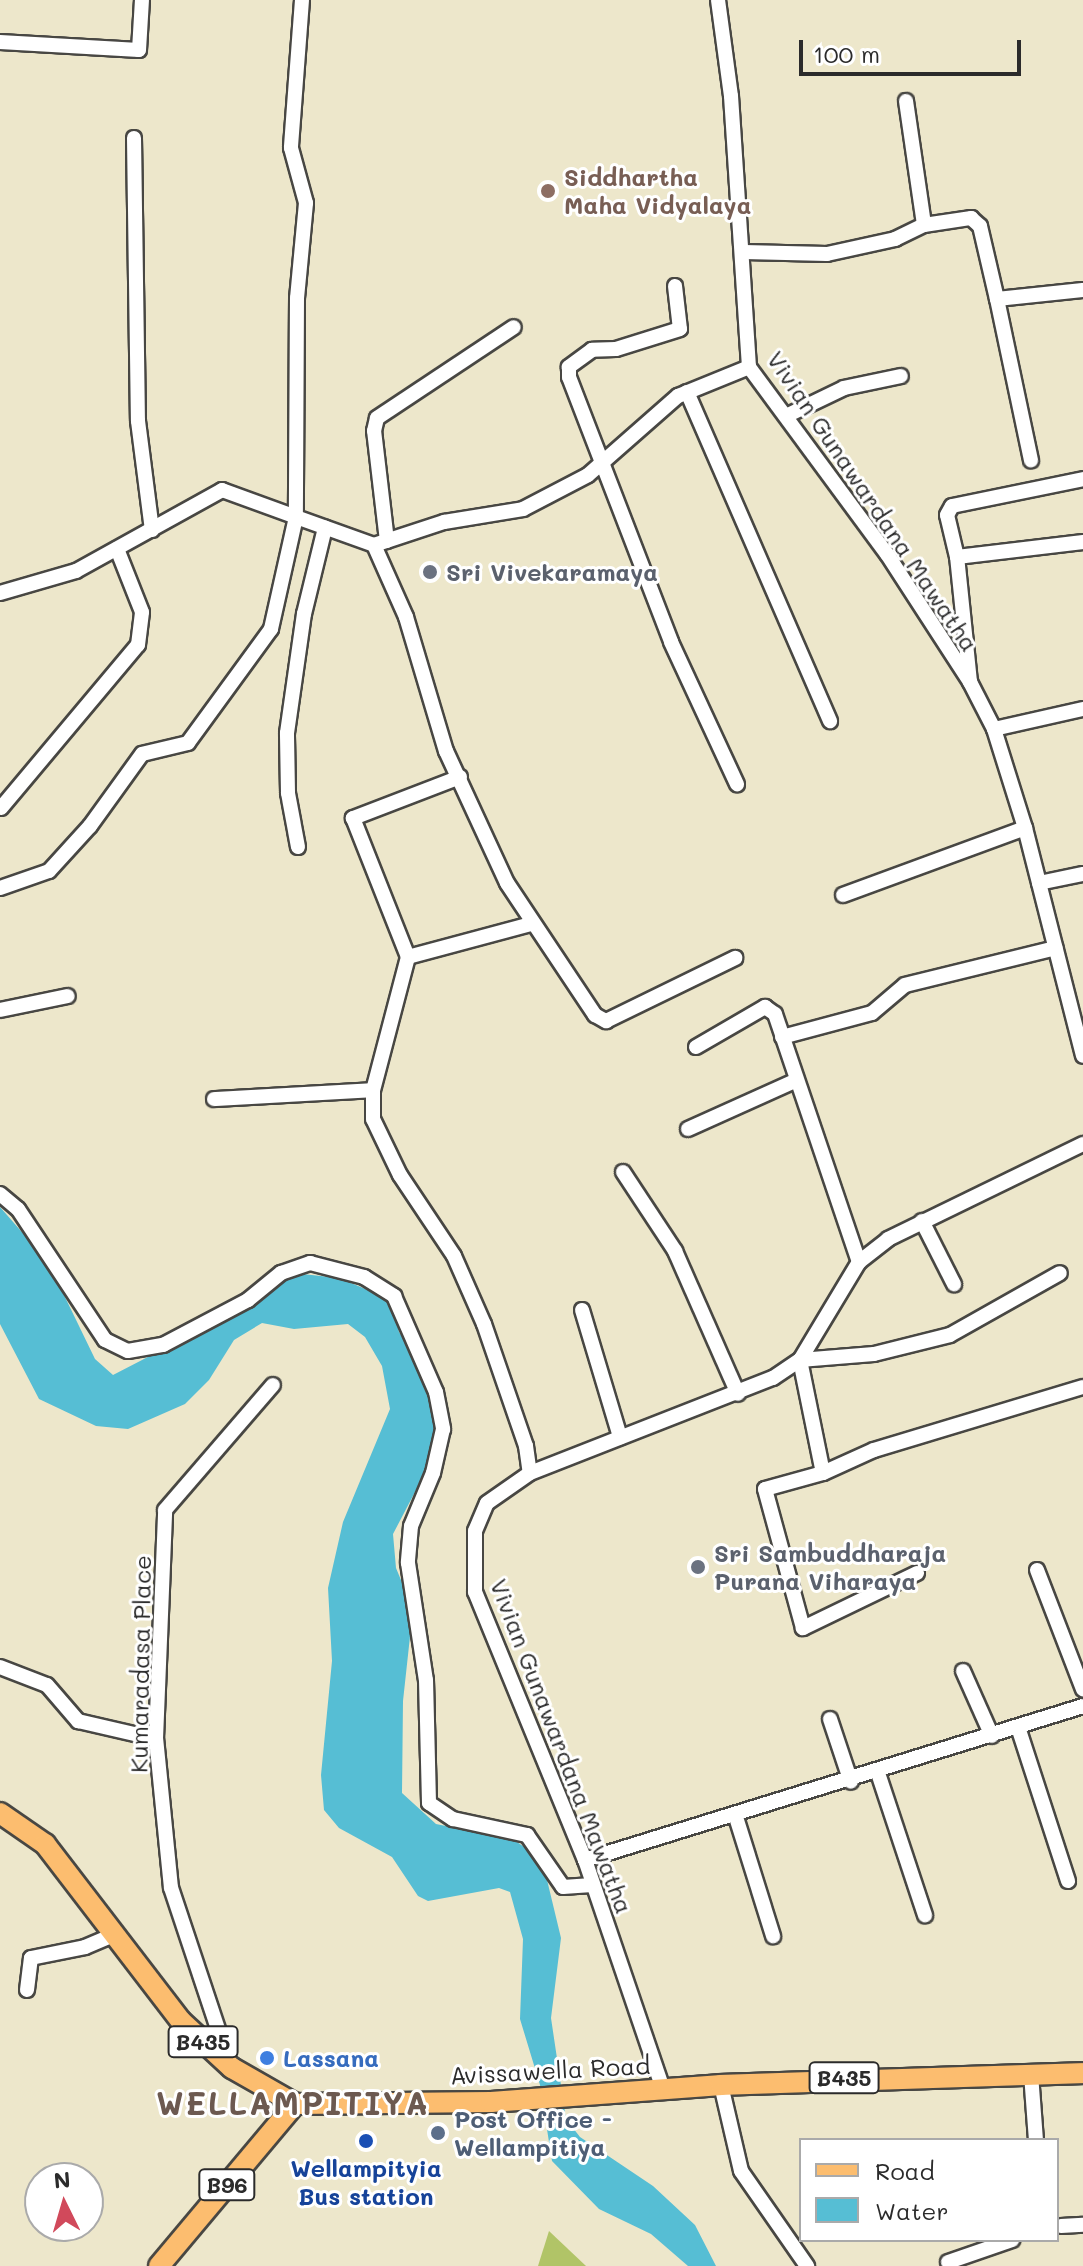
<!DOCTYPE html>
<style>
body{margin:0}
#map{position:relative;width:1083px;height:2266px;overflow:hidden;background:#ede7cb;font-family:Mali,sans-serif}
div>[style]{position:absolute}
.green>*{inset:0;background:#b1c467}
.water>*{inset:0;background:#56bed4}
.roads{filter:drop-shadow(2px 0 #484743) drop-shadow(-2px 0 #484743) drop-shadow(0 2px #484743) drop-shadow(0 -2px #484743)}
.minor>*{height:14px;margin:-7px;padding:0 7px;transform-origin:7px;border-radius:7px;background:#fff}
.primary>*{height:20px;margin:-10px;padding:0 10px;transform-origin:10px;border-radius:10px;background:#fcbd6f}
.dots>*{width:22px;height:22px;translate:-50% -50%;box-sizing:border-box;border:4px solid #fff;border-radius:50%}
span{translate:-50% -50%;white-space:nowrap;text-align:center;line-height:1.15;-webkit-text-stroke:6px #fff;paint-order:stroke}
.shield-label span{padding:2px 6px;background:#fff;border:2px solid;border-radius:6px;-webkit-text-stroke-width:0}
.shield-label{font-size:22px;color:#2b2b2b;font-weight:700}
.education-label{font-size:24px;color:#785e54;font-weight:700}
.left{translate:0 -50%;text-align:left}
.street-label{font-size:24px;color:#2b2b2b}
.worship-label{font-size:24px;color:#5b616d;font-weight:700}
.shop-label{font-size:24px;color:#366cbe;font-weight:700}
.service-label{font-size:24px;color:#4e5e75;font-weight:700}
.transit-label{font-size:24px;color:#164399;font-weight:700}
.district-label{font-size:32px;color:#6c5950;font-weight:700;letter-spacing:2px}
.legend{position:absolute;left:799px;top:2138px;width:260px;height:104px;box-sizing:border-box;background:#fff;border:2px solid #aaa;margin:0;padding:10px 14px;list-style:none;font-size:24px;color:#2b2b2b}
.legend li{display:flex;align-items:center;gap:16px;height:40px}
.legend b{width:40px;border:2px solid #aaa}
.north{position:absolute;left:24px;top:2162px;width:80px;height:80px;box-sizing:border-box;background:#fff;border:2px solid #aaa;border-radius:50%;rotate:355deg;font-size:22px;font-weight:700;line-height:32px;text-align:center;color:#2b2b2b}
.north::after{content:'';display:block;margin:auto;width:28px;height:36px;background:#d1495b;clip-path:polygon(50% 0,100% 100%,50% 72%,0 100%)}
.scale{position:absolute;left:799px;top:40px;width:222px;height:36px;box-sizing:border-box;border:4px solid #2b2b2b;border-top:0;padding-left:10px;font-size:24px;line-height:28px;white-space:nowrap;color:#2b2b2b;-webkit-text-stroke:6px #fff;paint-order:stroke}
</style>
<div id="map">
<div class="green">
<i style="clip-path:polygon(549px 2231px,586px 2266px,538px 2266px)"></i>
</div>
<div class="water">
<i style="clip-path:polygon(0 1207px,48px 1262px,95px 1359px,113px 1375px,173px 1344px,248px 1290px,293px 1273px,339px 1278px,392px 1300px,399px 1332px,425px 1370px,437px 1428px,426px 1471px,393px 1534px,396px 1568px,413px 1609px,403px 1701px,402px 1793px,436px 1824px,514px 1840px,542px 1859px,561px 1938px,551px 2018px,566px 2119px,580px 2137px,653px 2186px,695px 2225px,716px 2266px,688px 2266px,651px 2234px,599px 2209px,552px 2161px,540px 2085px,520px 2019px,523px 1939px,510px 1892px,499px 1888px,428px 1901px,418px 1896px,392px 1857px,339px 1828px,324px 1810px,321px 1775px,332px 1661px,328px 1588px,343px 1522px,390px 1409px,382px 1366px,365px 1337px,348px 1324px,294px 1329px,262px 1323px,234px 1340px,209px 1380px,185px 1404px,128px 1429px,96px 1426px,39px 1399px,0 1324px)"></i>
</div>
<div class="roads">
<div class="minor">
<i style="left:302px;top:0;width:148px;rotate:94.3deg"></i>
<i style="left:291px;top:148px;width:57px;rotate:74.7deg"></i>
<i style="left:306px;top:203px;width:95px;rotate:95.4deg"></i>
<i style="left:297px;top:298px;width:219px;rotate:90.3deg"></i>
<i style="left:296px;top:517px;width:83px;rotate:19.7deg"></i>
<i style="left:374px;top:545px;width:79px;rotate:66deg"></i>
<i style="left:406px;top:617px;width:140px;rotate:73.4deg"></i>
<i style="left:446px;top:751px;width:145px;rotate:65.2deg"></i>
<i style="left:507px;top:883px;width:159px;rotate:56.3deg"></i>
<i style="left:595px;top:1015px;width:13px;rotate:29deg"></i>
<i style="left:606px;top:1021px;width:144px;rotate:-26deg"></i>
<i style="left:718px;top:0;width:97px;rotate:82.3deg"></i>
<i style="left:731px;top:96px;width:272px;rotate:86.2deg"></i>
<i style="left:749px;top:367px;width:232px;rotate:53.6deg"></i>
<i style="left:887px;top:554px;width:153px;rotate:57deg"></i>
<i style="left:970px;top:682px;width:53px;rotate:62.9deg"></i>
<i style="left:994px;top:729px;width:104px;rotate:72.6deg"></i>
<i style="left:1025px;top:828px;width:235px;rotate:75.7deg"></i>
<i style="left:0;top:42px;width:139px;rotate:3.3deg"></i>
<i style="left:139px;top:50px;width:50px;rotate:-86.6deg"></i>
<i style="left:906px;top:101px;width:125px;rotate:81.7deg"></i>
<i style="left:134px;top:138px;width:283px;rotate:89.2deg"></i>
<i style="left:138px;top:421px;width:110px;rotate:82.7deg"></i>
<i style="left:744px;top:252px;width:83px;rotate:1.4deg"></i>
<i style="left:827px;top:254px;width:70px;rotate:-12.4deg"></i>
<i style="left:895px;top:239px;width:32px;rotate:-26deg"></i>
<i style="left:924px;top:225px;width:48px;rotate:-8.5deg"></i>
<i style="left:971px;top:218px;width:12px;rotate:42deg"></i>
<i style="left:980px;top:226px;width:75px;rotate:76.9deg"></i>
<i style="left:997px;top:299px;width:86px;rotate:-6deg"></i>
<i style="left:675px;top:286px;width:43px;rotate:83.4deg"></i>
<i style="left:680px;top:329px;width:67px;rotate:162.6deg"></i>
<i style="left:616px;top:349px;width:24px;rotate:178deg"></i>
<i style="left:592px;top:350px;width:29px;rotate:144deg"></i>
<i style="left:569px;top:367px;width:10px;rotate:90deg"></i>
<i style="left:569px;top:377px;width:284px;rotate:68.9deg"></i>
<i style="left:671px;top:642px;width:157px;rotate:65.1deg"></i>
<i style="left:997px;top:299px;width:165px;rotate:78.1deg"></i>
<i style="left:687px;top:392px;width:359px;rotate:66.5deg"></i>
<i style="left:788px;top:415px;width:62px;rotate:-25.7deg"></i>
<i style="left:844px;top:388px;width:58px;rotate:-11.9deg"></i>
<i style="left:387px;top:541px;width:111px;rotate:-96.7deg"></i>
<i style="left:374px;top:431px;width:13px;rotate:-77deg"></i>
<i style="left:377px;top:418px;width:164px;rotate:-33.6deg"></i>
<i style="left:374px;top:545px;width:74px;rotate:-18.2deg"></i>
<i style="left:444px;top:522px;width:80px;rotate:-9.3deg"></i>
<i style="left:523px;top:509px;width:73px;rotate:-27.6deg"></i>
<i style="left:588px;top:475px;width:120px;rotate:-41.3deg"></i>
<i style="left:678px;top:396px;width:77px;rotate:-22.2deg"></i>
<i style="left:957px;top:557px;width:43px;rotate:-103.4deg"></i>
<i style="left:947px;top:515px;width:10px;rotate:-61deg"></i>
<i style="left:952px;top:506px;width:134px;rotate:-11.6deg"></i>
<i style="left:0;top:593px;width:79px;rotate:-16.1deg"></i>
<i style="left:76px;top:571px;width:167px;rotate:-29deg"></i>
<i style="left:222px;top:490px;width:79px;rotate:20deg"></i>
<i style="left:296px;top:517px;width:115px;rotate:102.6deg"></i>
<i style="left:271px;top:629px;width:141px;rotate:126.1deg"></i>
<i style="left:188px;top:743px;width:47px;rotate:166.6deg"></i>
<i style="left:142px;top:754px;width:89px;rotate:125.8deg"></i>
<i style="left:90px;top:826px;width:61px;rotate:132.3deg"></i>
<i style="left:49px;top:871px;width:52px;rotate:160.9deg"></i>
<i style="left:970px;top:682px;width:126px;rotate:-95.9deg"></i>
<i style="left:957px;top:557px;width:127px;rotate:-6.8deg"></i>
<i style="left:994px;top:729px;width:91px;rotate:-12.7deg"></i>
<i style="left:460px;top:777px;width:115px;rotate:159deg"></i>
<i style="left:353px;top:818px;width:149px;rotate:68.4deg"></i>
<i style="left:408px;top:957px;width:138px;rotate:104.7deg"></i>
<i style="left:373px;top:1090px;width:29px;rotate:90deg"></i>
<i style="left:373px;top:1119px;width:62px;rotate:64.3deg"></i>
<i style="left:400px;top:1175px;width:97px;rotate:56.3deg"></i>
<i style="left:454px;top:1256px;width:74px;rotate:66.2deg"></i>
<i style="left:484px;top:1324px;width:129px;rotate:71deg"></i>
<i style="left:526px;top:1446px;width:27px;rotate:82deg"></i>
<i style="left:1px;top:808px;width:213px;rotate:-50deg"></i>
<i style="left:138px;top:645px;width:33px;rotate:-83deg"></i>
<i style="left:142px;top:612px;width:68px;rotate:-111.6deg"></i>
<i style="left:298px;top:847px;width:55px;rotate:-100.5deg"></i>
<i style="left:288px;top:793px;width:60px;rotate:-91deg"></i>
<i style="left:287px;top:733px;width:120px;rotate:-81.9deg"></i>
<i style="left:304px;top:614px;width:89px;rotate:-76.3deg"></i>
<i style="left:1039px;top:883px;width:45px;rotate:-11.6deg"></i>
<i style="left:843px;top:895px;width:194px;rotate:-20.2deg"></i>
<i style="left:408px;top:957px;width:127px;rotate:-15deg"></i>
<i style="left:0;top:1010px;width:69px;rotate:-11.6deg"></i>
<i style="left:782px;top:1037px;width:93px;rotate:-14.9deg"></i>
<i style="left:872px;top:1013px;width:43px;rotate:-40.3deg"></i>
<i style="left:905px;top:985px;width:155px;rotate:-13.8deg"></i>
<i style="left:696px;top:1047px;width:80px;rotate:-30.1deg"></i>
<i style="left:765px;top:1007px;width:12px;rotate:35deg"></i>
<i style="left:775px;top:1014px;width:262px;rotate:71.3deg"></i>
<i style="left:214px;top:1099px;width:159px;rotate:-3.2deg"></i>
<i style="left:688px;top:1129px;width:117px;rotate:-24.2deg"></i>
<i style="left:623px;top:1172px;width:95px;rotate:56.6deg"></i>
<i style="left:675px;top:1251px;width:156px;rotate:66.2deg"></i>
<i style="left:0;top:1194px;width:23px;rotate:40deg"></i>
<i style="left:18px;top:1209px;width:157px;rotate:56.4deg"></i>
<i style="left:105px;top:1340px;width:25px;rotate:26deg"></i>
<i style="left:128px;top:1351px;width:36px;rotate:-10deg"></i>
<i style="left:163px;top:1345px;width:96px;rotate:-27.9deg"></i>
<i style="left:248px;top:1300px;width:43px;rotate:-39.3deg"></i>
<i style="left:281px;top:1273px;width:31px;rotate:-19deg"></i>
<i style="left:310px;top:1263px;width:56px;rotate:14.5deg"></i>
<i style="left:364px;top:1277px;width:36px;rotate:32deg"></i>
<i style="left:394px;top:1296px;width:105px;rotate:66.4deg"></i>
<i style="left:436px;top:1392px;width:38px;rotate:79deg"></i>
<i style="left:443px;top:1429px;width:45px;rotate:102.8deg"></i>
<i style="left:433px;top:1473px;width:57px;rotate:112.5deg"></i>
<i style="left:411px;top:1526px;width:37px;rotate:95deg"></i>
<i style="left:408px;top:1563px;width:118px;rotate:81.3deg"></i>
<i style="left:426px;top:1680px;width:123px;rotate:88.6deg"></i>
<i style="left:429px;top:1803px;width:29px;rotate:34deg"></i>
<i style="left:453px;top:1819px;width:76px;rotate:12.2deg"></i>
<i style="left:527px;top:1835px;width:63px;rotate:55.3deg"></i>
<i style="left:563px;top:1887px;width:29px;rotate:-4deg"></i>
<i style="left:922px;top:1221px;width:71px;rotate:63.1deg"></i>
<i style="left:582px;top:1310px;width:133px;rotate:73.3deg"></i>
<i style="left:823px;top:1473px;width:115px;rotate:-101.5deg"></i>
<i style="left:800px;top:1360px;width:74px;rotate:-4.6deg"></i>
<i style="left:874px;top:1354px;width:78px;rotate:-14deg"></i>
<i style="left:950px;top:1335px;width:126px;rotate:-29.4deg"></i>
<i style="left:1037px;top:1570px;width:128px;rotate:68.9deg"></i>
<i style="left:917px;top:1573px;width:127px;rotate:154.2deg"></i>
<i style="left:803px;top:1628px;width:144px;rotate:-105.3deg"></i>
<i style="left:765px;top:1489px;width:60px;rotate:-15.4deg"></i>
<i style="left:823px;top:1473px;width:56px;rotate:-24.3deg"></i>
<i style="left:874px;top:1450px;width:218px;rotate:-16.8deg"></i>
<i style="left:0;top:1667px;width:50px;rotate:21deg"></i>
<i style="left:47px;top:1685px;width:48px;rotate:49.3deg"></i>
<i style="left:78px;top:1721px;width:80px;rotate:13deg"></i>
<i style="left:963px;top:1671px;width:71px;rotate:66deg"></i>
<i style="left:830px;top:1719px;width:66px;rotate:71.6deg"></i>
<i style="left:1018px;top:1727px;width:162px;rotate:72deg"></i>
<i style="left:878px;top:1773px;width:150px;rotate:71.7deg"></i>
<i style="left:736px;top:1817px;width:125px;rotate:72.7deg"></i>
<i style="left:585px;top:1860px;width:521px;rotate:-17.18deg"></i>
<i style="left:27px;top:1990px;width:32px;rotate:-83deg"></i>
<i style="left:31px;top:1958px;width:55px;rotate:-11.5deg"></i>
<i style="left:85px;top:1947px;width:34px;rotate:-23deg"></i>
<i style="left:229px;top:2062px;width:183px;rotate:-108.4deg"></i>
<i style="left:171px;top:1888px;width:150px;rotate:-95.7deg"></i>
<i style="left:156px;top:1739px;width:229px;rotate:-87.7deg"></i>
<i style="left:165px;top:1510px;width:165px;rotate:-49.2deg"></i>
<i style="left:1031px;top:2074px;width:66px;rotate:85.7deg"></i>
<i style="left:721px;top:2085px;width:88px;rotate:76.9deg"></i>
<i style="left:741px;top:2171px;width:116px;rotate:55.2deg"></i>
<i style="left:663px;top:2089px;width:242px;rotate:-108.8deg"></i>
<i style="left:585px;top:1860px;width:290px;rotate:-112.3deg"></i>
<i style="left:475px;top:1592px;width:61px;rotate:-90deg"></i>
<i style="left:475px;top:1531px;width:30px;rotate:-67deg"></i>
<i style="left:487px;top:1503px;width:52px;rotate:-34.9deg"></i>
<i style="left:530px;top:1473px;width:261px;rotate:-21.4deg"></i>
<i style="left:773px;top:1378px;width:32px;rotate:-34deg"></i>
<i style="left:800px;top:1360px;width:114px;rotate:-59deg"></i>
<i style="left:859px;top:1262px;width:37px;rotate:-38deg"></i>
<i style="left:888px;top:1239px;width:217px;rotate:-26deg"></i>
<i style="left:1061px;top:2226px;width:22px;rotate:-3deg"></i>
<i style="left:948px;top:2262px;width:68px;rotate:-19deg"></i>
</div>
<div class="primary">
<i style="left:0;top:1813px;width:55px;rotate:34.6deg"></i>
<i style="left:45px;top:1844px;width:223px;rotate:52.5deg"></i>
<i style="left:181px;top:2021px;width:69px;rotate:42.7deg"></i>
<i style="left:232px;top:2068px;width:73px;rotate:29.7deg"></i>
<i style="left:295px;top:2104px;width:196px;rotate:-0.6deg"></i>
<i style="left:491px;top:2102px;width:231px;rotate:-4.2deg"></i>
<i style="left:721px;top:2085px;width:362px;rotate:-1.9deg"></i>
<i style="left:159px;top:2266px;width:212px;rotate:-50deg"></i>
</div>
</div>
<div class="dots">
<i style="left:548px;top:191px;background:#8d6e63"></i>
<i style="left:430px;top:572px;background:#6b7280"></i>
<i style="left:698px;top:1567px;background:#6b7280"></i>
<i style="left:267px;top:2058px;background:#3f7fe0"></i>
<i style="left:438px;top:2133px;background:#5c6f8a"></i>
<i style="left:366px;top:2141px;background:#1a4fb4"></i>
</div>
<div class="shield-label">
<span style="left:203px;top:2042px">B435</span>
<span style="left:844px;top:2078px">B435</span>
<span style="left:227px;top:2185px">B96</span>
</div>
<div class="education-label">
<span class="left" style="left:564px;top:191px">Siddhartha<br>Maha Vidyalaya</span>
</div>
<div class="street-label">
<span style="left:873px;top:501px;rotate:56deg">Vivian Gunawardana Mawatha</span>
<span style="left:140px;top:1664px;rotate:-89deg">Kumaradasa Place</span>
<span style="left:562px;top:1746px;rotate:69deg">Vivian Gunawardana Mawatha</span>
<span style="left:550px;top:2070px;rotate:-3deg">Avissawella Road</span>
</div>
<div class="worship-label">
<span class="left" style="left:446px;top:572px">Sri Vivekaramaya</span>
<span class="left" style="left:714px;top:1567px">Sri Sambuddharaja<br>Purana Viharaya</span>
</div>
<div class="shop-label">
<span class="left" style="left:283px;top:2058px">Lassana</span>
</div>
<div class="service-label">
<span class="left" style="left:454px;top:2133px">Post Office -<br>Wellampitiya</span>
</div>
<div class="transit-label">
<span style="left:366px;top:2182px">Wellampityia<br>Bus station</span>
</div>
<div class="district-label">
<span style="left:293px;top:2102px">WELLAMPITIYA</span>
</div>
<ul class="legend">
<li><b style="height:10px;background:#fcbd6f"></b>Road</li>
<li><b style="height:22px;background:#56bed4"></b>Water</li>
</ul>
<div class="north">N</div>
<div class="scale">100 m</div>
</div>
